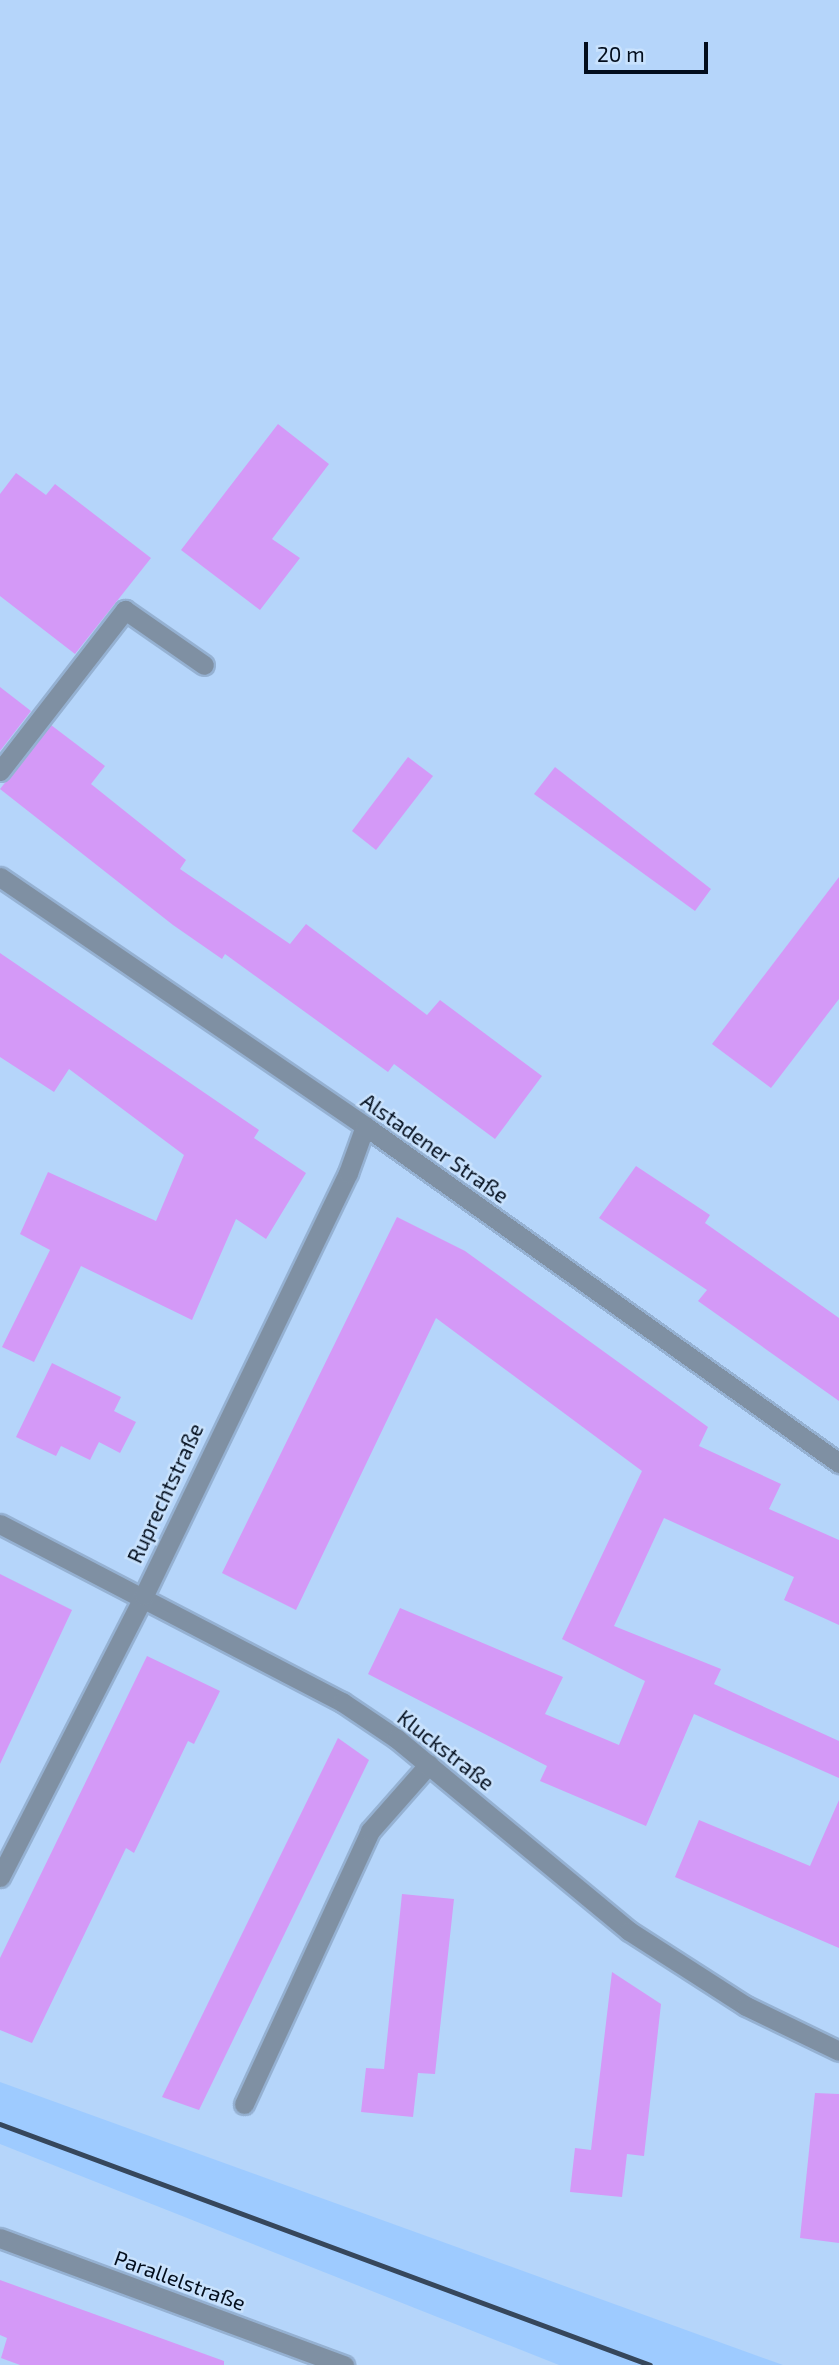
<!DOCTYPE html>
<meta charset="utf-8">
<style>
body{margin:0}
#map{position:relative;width:839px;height:2365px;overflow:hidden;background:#b5d5fa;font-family:"Exo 2",sans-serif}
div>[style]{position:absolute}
.built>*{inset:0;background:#9ecbff}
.building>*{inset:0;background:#d499f7}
.roads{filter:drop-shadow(2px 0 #95b1d2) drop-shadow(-2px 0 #95b1d2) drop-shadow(0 2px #95b1d2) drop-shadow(0 -2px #95b1d2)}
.service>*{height:19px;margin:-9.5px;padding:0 9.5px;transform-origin:9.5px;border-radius:9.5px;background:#7f90a3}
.minor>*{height:19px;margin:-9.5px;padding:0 9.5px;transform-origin:9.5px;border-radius:9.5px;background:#7f90a3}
.tertiary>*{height:19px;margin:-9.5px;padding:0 9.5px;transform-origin:9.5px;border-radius:9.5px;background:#7f90a3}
.rail>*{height:5px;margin:-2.5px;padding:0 2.5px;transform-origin:2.5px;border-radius:2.5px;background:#36475c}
span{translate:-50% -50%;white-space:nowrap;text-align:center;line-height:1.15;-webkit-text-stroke:5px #c9e2fd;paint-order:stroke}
.street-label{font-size:21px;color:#020d1c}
.scale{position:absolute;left:584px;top:42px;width:124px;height:32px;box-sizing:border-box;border:4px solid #020d1c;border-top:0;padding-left:9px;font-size:21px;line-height:24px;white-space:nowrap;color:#020d1c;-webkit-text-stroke:5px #c9e2fd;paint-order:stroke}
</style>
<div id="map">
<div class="built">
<i style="clip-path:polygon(0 2083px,0 2082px,783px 2365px,559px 2365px,0 2144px)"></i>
</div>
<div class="building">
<i style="clip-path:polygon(278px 424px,329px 464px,272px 539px,300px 558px,260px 610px,181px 550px)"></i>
<i style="clip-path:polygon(16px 473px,46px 495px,55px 484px,151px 558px,75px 654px,0 596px,0 494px)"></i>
<i style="clip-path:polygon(0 687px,31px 711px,0 751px)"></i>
<i style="clip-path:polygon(51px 725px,105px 766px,91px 784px,186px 860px,180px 869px,290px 944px,306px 924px,427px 1015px,440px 1000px,542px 1076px,495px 1139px,394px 1064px,388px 1072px,225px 954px,222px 959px,173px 925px,0 789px)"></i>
<i style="clip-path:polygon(408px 757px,433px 776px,376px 850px,352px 831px)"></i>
<i style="clip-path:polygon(555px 767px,711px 889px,695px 911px,534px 794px)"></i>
<i style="clip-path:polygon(839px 877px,839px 999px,771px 1088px,712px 1044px)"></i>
<i style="clip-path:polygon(0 953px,259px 1130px,254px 1138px,306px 1173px,266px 1239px,236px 1219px,192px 1320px,81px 1266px,34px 1362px,2px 1347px,50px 1250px,20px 1234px,48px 1172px,156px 1221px,184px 1155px,69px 1069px,54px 1092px,0 1057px)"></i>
<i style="clip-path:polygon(636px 1166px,710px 1215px,705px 1223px,839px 1318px,839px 1401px,698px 1301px,707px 1290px,599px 1218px)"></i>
<i style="clip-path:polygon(397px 1217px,465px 1251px,708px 1427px,699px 1446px,781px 1484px,769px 1509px,839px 1540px,839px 1625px,784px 1600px,794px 1577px,664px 1518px,614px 1626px,721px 1669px,714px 1684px,839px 1741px,839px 1778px,694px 1714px,646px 1826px,540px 1781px,547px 1766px,368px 1674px,400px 1608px,563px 1677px,545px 1714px,619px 1745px,645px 1681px,562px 1639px,642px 1471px,436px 1318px,296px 1610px,222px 1573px)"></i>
<i style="clip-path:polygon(52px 1363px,121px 1397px,114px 1411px,136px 1422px,120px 1453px,99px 1442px,90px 1460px,61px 1446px,56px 1456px,16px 1437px)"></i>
<i style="clip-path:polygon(0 1574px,72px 1610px,0 1764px)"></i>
<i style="clip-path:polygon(147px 1656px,220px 1691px,194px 1744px,188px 1741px,134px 1853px,126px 1848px,32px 2043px,0 2030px,0 1958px)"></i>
<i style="clip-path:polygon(338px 1738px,369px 1760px,199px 2110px,162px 2097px)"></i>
<i style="clip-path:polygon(839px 1800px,839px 1948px,675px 1877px,699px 1820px,810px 1866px)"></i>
<i style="clip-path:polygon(402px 1894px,454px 1899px,435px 2074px,418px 2073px,413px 2117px,361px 2112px,366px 2068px,384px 2069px)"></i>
<i style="clip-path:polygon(612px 1972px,661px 2004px,644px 2156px,627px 2154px,622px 2197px,570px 2192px,575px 2148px,591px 2150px)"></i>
<i style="clip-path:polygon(815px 2093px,839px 2094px,839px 2243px,800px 2238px)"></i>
<i style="clip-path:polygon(0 2280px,224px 2361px,224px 2365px,20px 2365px,1px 2358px,7px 2338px,0 2335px)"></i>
</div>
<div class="roads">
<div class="service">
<i style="left:0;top:771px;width:204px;rotate:-52.2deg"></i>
<i style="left:125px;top:610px;width:96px;rotate:34.8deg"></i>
<i style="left:244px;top:2104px;width:301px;rotate:-65.2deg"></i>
<i style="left:370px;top:1831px;width:89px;rotate:-48.6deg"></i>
</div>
<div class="minor">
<i style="left:0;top:1524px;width:386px;rotate:27.5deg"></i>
<i style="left:342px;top:1702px;width:66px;rotate:33.9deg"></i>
<i style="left:397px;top:1739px;width:301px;rotate:39.6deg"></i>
<i style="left:629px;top:1931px;width:139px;rotate:32.7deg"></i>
<i style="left:746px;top:2006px;width:103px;rotate:25.8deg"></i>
<i style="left:0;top:1877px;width:317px;rotate:-62.9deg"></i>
<i style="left:144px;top:1595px;width:469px;rotate:-64.2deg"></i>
<i style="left:348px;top:1173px;width:50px;rotate:-70.1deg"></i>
<i style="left:0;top:2238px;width:367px;rotate:20.3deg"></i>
</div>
<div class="tertiary">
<i style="left:0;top:877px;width:442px;rotate:34.3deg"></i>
<i style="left:365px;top:1126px;width:582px;rotate:35.41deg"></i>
</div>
</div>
<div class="rail">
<i style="left:0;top:2124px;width:693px;rotate:20.34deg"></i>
</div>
<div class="street-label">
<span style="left:435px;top:1148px;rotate:35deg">Alstadener Straße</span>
<span style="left:165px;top:1493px;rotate:-65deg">Ruprechtstraße</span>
<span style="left:446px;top:1750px;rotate:38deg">Kluckstraße</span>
<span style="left:180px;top:2280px;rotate:20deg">Parallelstraße</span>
</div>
<div class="scale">20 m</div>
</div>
